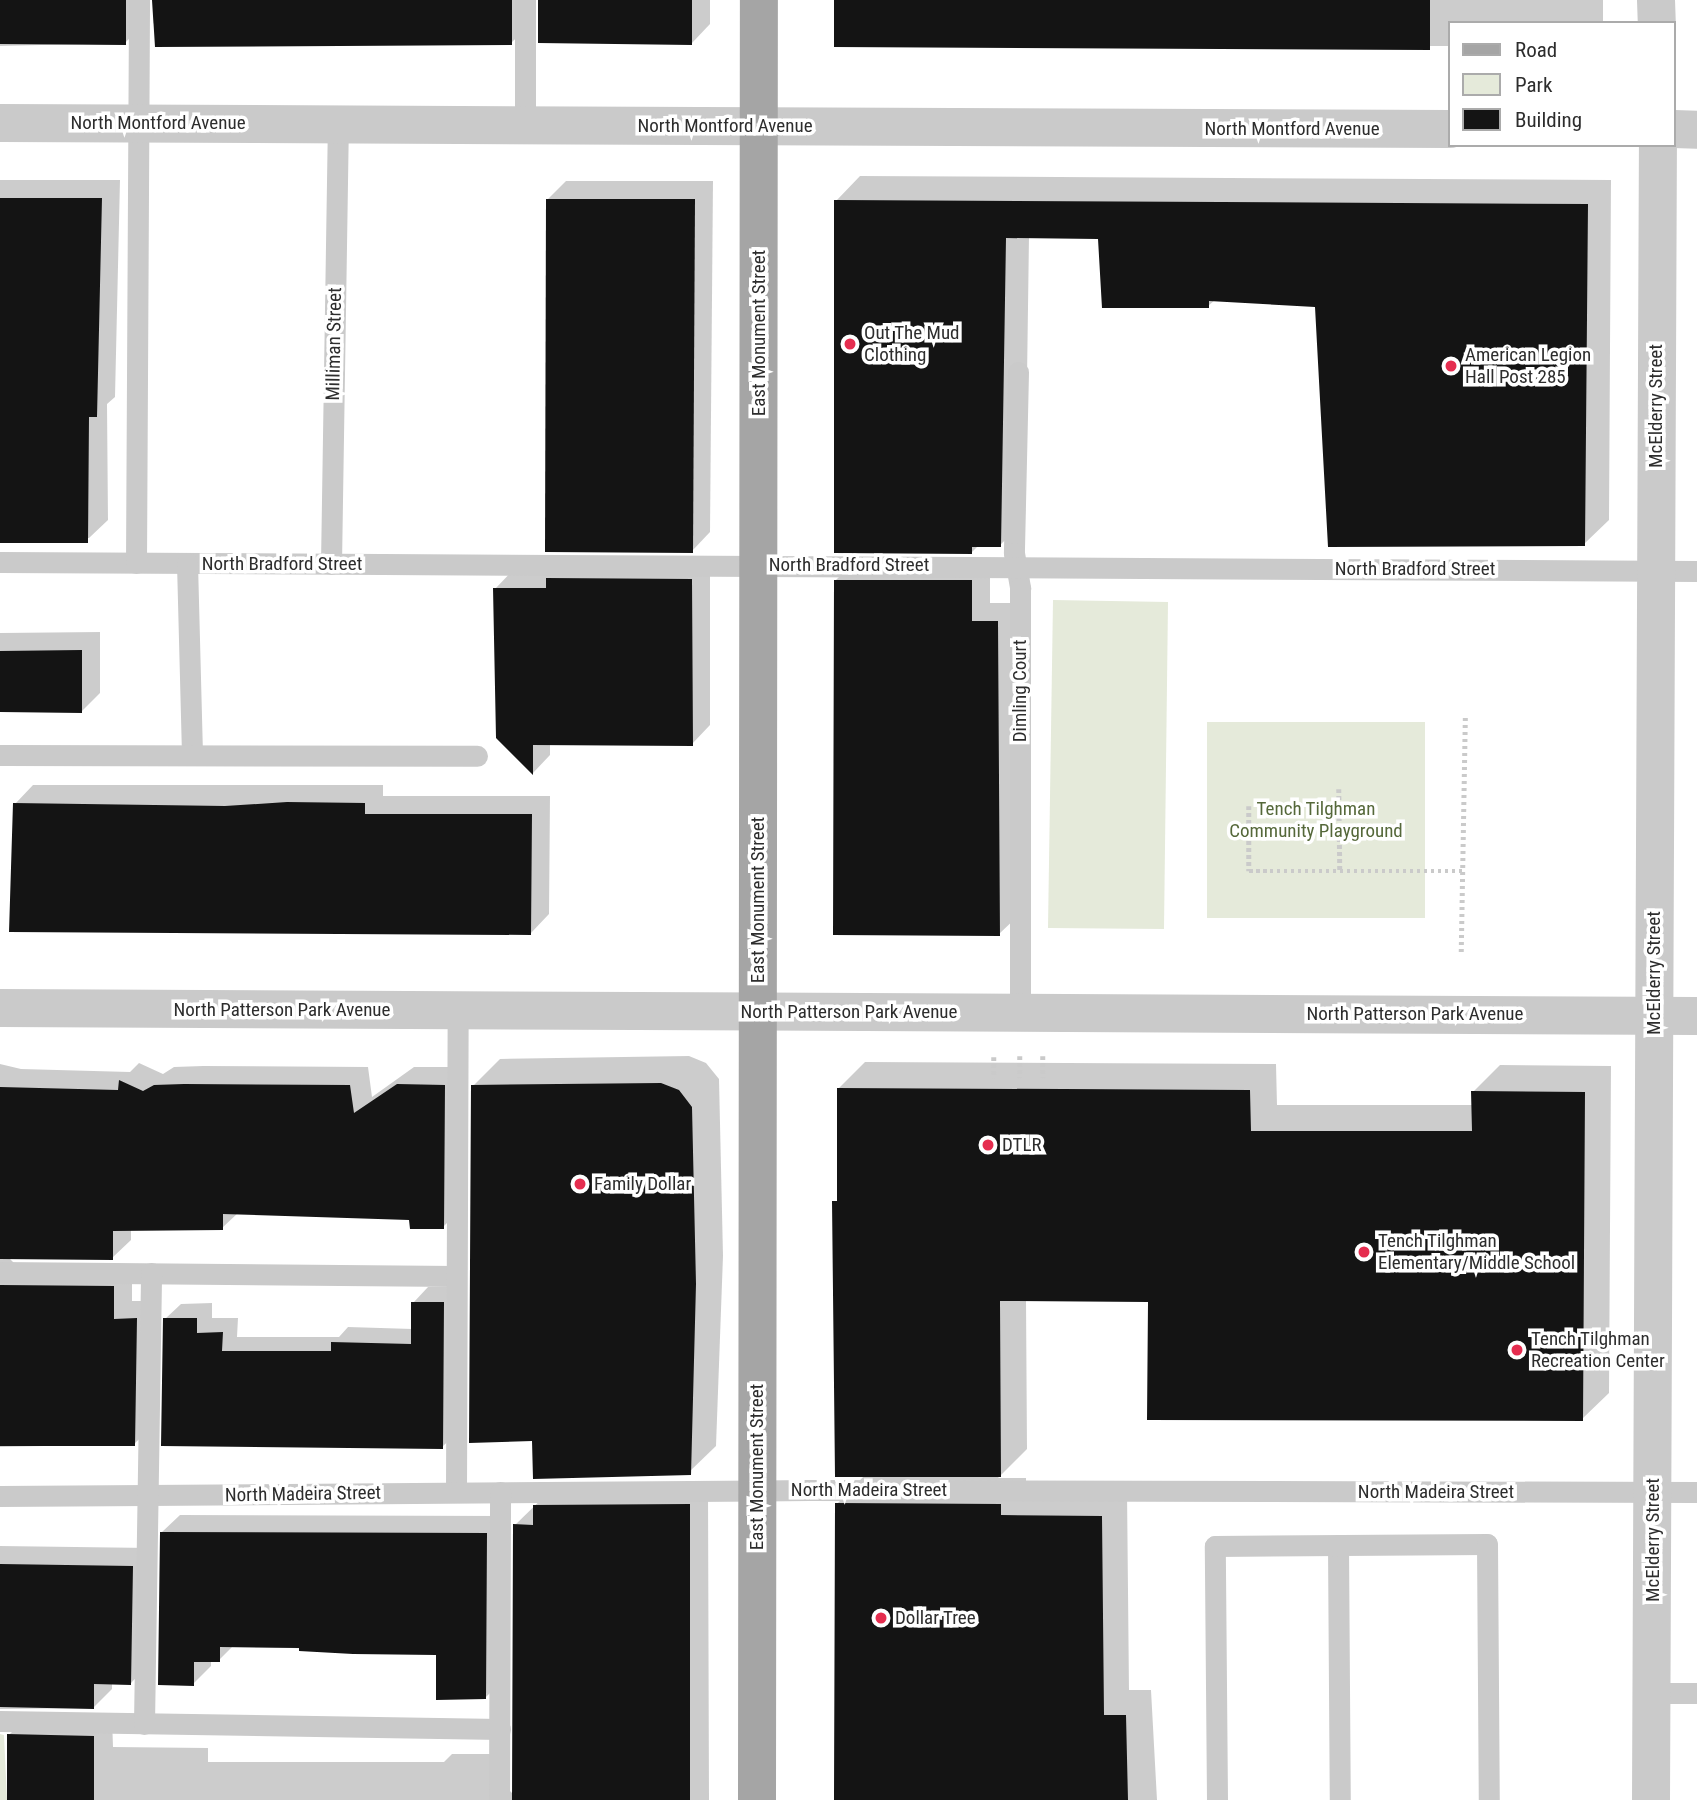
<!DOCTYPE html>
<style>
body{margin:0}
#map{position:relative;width:1697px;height:1800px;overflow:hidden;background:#fff;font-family:"Roboto Condensed",sans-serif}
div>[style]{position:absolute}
.green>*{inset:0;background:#e5eada}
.shadow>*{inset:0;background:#0003}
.building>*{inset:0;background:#141414}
.path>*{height:4.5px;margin-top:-2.25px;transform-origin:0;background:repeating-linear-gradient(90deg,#cacaca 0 3.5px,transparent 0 7px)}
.service>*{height:21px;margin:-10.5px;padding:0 10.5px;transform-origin:10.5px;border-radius:10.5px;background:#cacaca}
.minor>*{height:38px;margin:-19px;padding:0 19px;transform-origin:19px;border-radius:19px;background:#cacaca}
.tertiary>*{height:38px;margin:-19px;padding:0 19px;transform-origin:19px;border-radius:19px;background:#cacaca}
.primary>*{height:38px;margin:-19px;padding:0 19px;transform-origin:19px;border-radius:19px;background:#a5a5a5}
.dots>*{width:19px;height:19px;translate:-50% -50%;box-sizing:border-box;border:4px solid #fff;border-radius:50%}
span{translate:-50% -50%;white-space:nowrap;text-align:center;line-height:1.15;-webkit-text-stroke:7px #fff;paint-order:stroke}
.street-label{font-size:19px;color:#2d2d2d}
.poi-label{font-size:19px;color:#2d2d2d}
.left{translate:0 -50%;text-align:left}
.park-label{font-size:19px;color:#55683a}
.legend{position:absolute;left:1448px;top:21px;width:228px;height:126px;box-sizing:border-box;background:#fff;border:2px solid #ababab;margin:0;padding:9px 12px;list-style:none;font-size:21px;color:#2d2d2d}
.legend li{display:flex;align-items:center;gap:14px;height:35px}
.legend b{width:35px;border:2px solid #ababab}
</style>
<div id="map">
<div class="green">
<i style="clip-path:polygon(1053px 600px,1168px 602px,1164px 929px,1048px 928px)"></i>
<i style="clip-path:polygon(1207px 722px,1425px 722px,1425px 918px,1207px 918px)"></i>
<i style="clip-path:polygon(0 1734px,4px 1735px,7px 1800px,0 1800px)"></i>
</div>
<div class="shadow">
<i style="clip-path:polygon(0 0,144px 0,143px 24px,125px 43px,0 46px)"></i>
<i style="clip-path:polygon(153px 0,530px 0,530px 25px,511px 43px)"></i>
<i style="clip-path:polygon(586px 0,710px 0,710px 24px,692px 43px)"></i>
<i style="clip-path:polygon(837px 0,1603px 0,1603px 23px,1450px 23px,1450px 46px,836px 45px)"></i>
<i style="clip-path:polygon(860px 176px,1611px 180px,1609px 520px,1584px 544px,1317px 305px,1215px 300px,1208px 306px,1100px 237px,1029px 237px,1025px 521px,1000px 545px,979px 545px,972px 552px,836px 201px)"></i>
<i style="clip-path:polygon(0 180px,120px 180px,115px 397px,107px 404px,108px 520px,89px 538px,0 541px)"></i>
<i style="clip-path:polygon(566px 181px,713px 181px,710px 532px,692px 551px,547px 200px)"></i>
<i style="clip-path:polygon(710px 561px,710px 725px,692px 744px,550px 743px,550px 755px,533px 773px,495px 589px,513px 570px)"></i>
<i style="clip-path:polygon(854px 562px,990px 562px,990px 603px,1016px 603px,1018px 916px,999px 934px,836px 580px)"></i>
<i style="clip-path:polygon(100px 632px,100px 693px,82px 711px,0 711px,0 633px)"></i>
<i style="clip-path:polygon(33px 785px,383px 785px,383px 796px,550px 796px,549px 914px,531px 933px,15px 804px)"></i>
<i style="clip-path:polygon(689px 1056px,706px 1063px,719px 1079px,723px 1256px,716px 1446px,688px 1473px,534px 1439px,473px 1086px,500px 1059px)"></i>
<i style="clip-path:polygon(865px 1062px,1276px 1064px,1277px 1105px,1473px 1105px,1473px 1092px,1500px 1065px,1611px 1066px,1609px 1393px,1582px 1419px,1150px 1300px,1026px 1299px,1027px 1449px,998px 1478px,1026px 1478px,1026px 1490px,1127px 1490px,1129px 1690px,1151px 1690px,1157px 1800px,834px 1800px,837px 1504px,865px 1475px,838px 1089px)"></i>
<i style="clip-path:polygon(139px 1063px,163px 1074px,174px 1067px,203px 1066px,368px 1067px,372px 1097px,414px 1067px,462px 1067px,462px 1208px,443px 1227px,411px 1218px,238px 1213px,222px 1228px,131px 1229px,131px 1240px,112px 1258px,10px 1259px,18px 1267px,132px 1268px,132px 1301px,155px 1301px,153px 1426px,134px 1444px,0 1447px,0 1064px,21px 1069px,130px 1072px)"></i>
<i style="clip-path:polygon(428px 1287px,458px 1287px,458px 1432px,442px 1447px,166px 1444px,165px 1319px,181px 1304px,212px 1303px,212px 1318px,238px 1318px,237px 1337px,339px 1337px,348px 1327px,413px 1329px,413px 1303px)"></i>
<i style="clip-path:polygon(708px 1486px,709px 1800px,9px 1800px,9px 1735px,28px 1716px,112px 1717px,113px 1747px,208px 1748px,208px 1762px,444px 1762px,452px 1754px,504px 1754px,506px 1787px,514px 1795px,515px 1525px,554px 1487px)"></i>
<i style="clip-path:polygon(180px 1515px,504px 1516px,503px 1680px,485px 1698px,438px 1653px,233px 1646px,219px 1660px,211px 1660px,211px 1666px,193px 1684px,162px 1532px)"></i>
<i style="clip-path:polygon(0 1546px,151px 1548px,149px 1664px,131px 1683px,112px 1683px,112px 1689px,93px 1708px,0 1709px)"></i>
</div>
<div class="building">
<i style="clip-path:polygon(0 0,126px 0,126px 45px,0 44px)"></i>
<i style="clip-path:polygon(152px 0,512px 0,512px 45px,155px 47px)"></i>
<i style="clip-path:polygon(538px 0,692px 0,692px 45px,538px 43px)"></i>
<i style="clip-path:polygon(834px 0,1430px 0,1430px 50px,834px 47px)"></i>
<i style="clip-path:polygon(0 198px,102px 198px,97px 417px,89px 417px,88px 543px,0 543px)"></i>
<i style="clip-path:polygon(546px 199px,695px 199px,693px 553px,545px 552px)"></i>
<i style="clip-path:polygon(834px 200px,1588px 204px,1585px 546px,1328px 547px,1315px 307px,1209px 301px,1209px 308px,1102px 308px,1098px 239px,1006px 238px,1001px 547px,972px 547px,972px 554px,834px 553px)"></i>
<i style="clip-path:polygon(546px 578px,692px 579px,693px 746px,533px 745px,533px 775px,496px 738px,493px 588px,546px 588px)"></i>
<i style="clip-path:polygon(834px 580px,972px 580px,972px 621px,998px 621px,1000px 936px,833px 935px)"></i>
<i style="clip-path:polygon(82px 650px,82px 713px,0 712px,0 651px)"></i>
<i style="clip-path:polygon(287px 802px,365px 803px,365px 814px,532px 814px,531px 935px,9px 932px,13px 803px,225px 806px)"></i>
<i style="clip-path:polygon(119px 1080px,143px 1091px,154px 1085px,184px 1084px,350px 1085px,354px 1113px,397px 1084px,445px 1085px,444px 1229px,410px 1229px,409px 1220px,223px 1214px,223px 1230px,113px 1231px,113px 1260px,0 1259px,0 1087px,118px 1090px)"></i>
<i style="clip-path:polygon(661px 1083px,679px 1090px,692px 1107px,696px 1284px,691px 1475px,533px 1479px,532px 1441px,469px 1443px,471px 1085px)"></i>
<i style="clip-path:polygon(837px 1088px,1250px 1090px,1251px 1131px,1472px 1131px,1471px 1091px,1585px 1092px,1583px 1421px,1147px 1420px,1148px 1302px,1000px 1301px,1001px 1477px,835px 1477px,832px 1201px,837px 1201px)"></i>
<i style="clip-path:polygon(0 1285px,114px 1286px,114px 1319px,137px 1318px,135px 1446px,0 1446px)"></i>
<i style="clip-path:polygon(411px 1302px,444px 1302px,443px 1449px,161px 1446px,163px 1318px,197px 1318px,197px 1333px,223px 1332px,222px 1351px,331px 1351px,331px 1342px,411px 1344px)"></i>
<i style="clip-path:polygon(835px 1503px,1001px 1504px,1001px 1515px,1102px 1516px,1104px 1715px,1126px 1715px,1128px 1800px,834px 1800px)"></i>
<i style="clip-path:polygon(690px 1504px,690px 1800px,512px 1800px,513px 1524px,533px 1525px,533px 1505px)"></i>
<i style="clip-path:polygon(160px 1532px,487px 1533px,486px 1699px,436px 1700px,436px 1655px,353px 1654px,299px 1651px,299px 1648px,220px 1647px,220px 1662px,194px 1662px,194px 1686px,158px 1685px)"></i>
<i style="clip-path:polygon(0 1564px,133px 1566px,131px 1685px,94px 1684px,94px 1709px,0 1707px)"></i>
<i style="clip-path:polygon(7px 1734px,94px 1736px,94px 1800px,7px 1800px)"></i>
</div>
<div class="path">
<i style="left:1339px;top:789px;width:82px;rotate:89.3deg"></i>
<i style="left:1249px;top:806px;width:65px;rotate:90deg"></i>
<i style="left:1249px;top:871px;width:213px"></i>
<i style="left:1461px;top:952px;width:237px;rotate:-89deg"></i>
<i style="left:1020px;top:1056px;width:22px;rotate:90deg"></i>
<i style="left:1043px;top:1056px;width:22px;rotate:90deg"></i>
<i style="left:994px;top:1057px;width:21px;rotate:90deg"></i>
</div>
<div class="service">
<i style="left:525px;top:125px;width:125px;rotate:-90deg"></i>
<i style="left:1018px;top:372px;width:181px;rotate:91.3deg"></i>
<i style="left:1014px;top:553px;width:36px;rotate:80deg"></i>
<i style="left:1020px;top:588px;width:424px;rotate:90deg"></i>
<i style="left:0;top:562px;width:1697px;rotate:0.3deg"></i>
<i style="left:136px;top:563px;width:563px;rotate:-89.69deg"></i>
<i style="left:187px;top:563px;width:192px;rotate:88.5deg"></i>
<i style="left:331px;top:564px;width:440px;rotate:-89.1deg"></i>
<i style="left:0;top:755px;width:477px;rotate:0.1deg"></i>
<i style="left:0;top:1272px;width:456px;rotate:0.5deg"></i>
<i style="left:456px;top:1492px;width:481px;rotate:-89.8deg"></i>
<i style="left:0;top:1496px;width:809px;rotate:-0.42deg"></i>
<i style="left:809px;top:1490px;width:888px;rotate:0.13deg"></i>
<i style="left:1338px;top:1545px;width:255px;rotate:89.6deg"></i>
<i style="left:1652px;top:1693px;width:45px"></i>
<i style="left:0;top:1721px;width:500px;rotate:0.92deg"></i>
<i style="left:144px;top:1724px;width:451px;rotate:-89.1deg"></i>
<i style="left:499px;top:1800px;width:308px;rotate:-89.8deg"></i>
<i style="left:1217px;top:1800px;width:254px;rotate:-90.5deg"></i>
<i style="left:1215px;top:1546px;width:272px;rotate:-0.4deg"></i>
<i style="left:1487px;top:1544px;width:256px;rotate:89.6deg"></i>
</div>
<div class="minor">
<i style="left:1656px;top:0;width:23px;rotate:88deg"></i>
<i style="left:0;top:123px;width:1450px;rotate:0.24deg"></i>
<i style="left:1674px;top:129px;width:23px;rotate:2deg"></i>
<i style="left:1651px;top:1800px;width:1655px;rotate:-89.76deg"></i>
</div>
<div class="tertiary">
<i style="left:0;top:1008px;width:1697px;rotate:0.27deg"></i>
</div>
<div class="primary">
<i style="left:757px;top:1800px;width:1800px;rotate:-89.94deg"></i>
</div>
<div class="dots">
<i style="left:850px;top:344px;background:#e52d4f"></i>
<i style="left:1451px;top:366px;background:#e52d4f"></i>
<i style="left:988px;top:1145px;background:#e52d4f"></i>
<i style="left:580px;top:1184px;background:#e52d4f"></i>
<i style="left:1364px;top:1252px;background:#e52d4f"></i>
<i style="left:1517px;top:1350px;background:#e52d4f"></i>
<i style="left:881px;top:1618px;background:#e52d4f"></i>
</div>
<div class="street-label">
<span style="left:158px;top:123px">North Montford Avenue</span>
<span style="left:725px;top:126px">North Montford Avenue</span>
<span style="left:1292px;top:129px">North Montford Avenue</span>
<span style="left:759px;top:333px;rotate:-90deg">East Monument Street</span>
<span style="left:334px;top:344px;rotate:-89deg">Milliman Street</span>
<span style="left:1656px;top:406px;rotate:-90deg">McElderry Street</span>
<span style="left:282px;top:564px">North Bradford Street</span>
<span style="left:849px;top:565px">North Bradford Street</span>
<span style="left:1415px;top:569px">North Bradford Street</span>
<span style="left:1020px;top:691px;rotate:-90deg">Dimling Court</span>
<span style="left:758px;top:900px;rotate:-90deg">East Monument Street</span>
<span style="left:1654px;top:973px;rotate:-90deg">McElderry Street</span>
<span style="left:282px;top:1010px">North Patterson Park Avenue</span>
<span style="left:849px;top:1012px">North Patterson Park Avenue</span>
<span style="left:1415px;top:1014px">North Patterson Park Avenue</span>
<span style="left:757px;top:1467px;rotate:-90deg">East Monument Street</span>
<span style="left:869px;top:1490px">North Madeira Street</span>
<span style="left:1436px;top:1492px">North Madeira Street</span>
<span style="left:303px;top:1494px;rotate:-1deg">North Madeira Street</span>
<span style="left:1653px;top:1540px;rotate:-90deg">McElderry Street</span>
</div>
<div class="poi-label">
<span class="left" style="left:864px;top:344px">Out The Mud<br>Clothing</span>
<span class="left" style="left:1465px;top:366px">American Legion<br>Hall Post 285</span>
<span class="left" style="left:1002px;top:1145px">DTLR</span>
<span class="left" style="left:594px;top:1184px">Family Dollar</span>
<span class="left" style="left:1378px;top:1252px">Tench Tilghman<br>Elementary/Middle School</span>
<span class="left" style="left:1531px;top:1350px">Tench Tilghman<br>Recreation Center</span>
<span class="left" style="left:895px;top:1618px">Dollar Tree</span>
</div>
<div class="park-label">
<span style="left:1316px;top:820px">Tench Tilghman<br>Community Playground</span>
</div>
<ul class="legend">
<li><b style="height:9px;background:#a5a5a5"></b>Road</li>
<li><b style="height:19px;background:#e5eada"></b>Park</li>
<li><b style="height:19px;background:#141414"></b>Building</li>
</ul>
</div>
